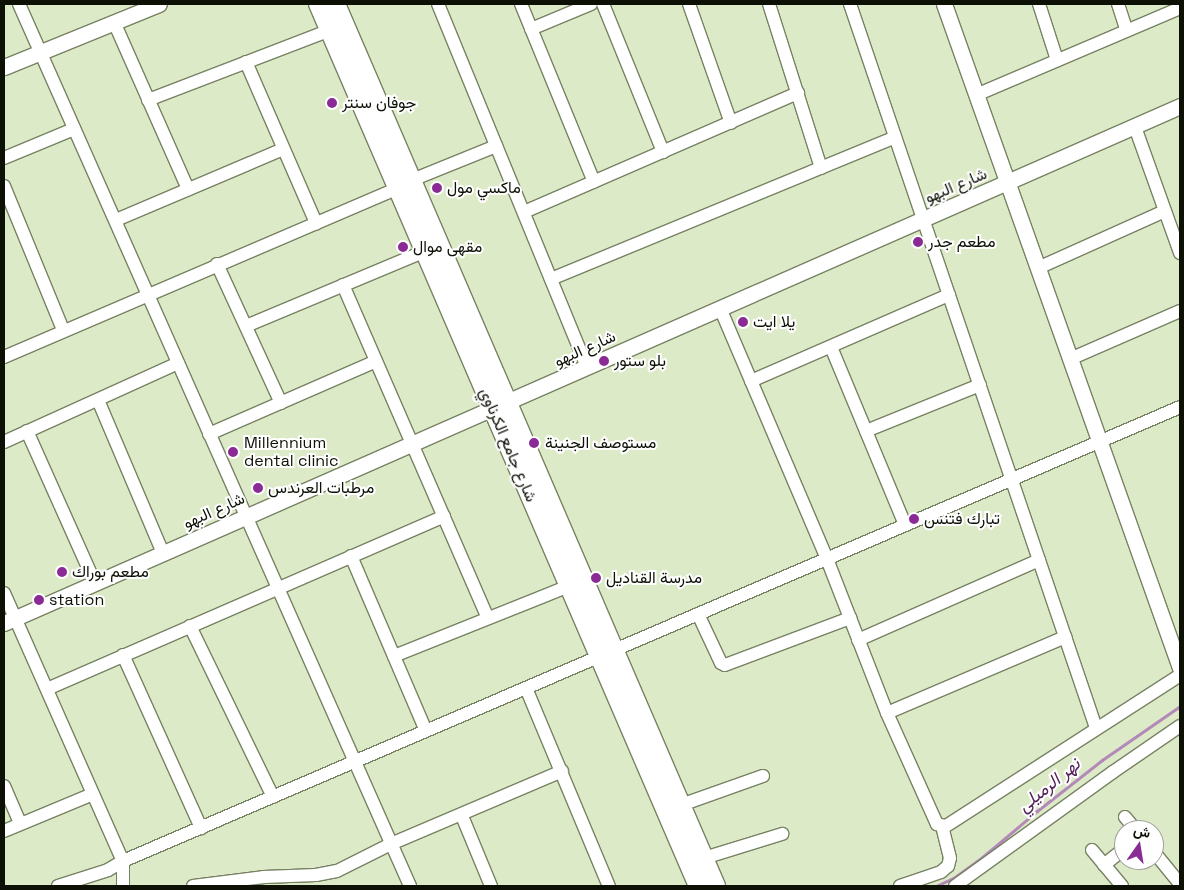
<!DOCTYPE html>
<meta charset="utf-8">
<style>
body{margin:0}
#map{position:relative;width:1184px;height:890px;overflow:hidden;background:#ddeac8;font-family:"Space Grotesk",Vazirmatn,sans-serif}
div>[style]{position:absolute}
.stream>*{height:3px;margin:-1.5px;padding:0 1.5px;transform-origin:1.5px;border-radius:1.5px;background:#b38ab7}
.roads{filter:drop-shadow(1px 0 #778263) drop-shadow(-1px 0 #778263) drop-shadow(0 1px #778263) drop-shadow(0 -1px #778263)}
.minor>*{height:12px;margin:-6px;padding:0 6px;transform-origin:6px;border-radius:6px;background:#fff}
.tertiary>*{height:15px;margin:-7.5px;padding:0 7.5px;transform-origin:7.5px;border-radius:7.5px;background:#fff}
.secondary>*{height:18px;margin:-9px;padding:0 9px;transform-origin:9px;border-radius:9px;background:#fff}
.dots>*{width:14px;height:14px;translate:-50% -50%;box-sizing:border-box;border:2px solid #fff;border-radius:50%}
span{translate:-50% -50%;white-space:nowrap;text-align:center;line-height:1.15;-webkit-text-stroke:4px #fff;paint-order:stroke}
.poi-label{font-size:16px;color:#0c1005}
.left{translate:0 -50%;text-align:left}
.street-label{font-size:16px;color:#0c1005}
.water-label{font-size:18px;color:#54215a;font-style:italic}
.frame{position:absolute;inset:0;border:5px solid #0c1005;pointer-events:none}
.north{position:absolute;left:1114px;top:820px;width:50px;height:50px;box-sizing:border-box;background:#fff;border:1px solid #9e9f9b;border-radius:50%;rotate:13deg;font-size:14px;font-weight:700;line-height:20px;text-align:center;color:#0c1005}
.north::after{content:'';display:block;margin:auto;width:18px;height:22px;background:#8a2b95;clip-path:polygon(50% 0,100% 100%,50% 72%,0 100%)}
</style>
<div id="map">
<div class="stream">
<i style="left:936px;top:886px;width:21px;rotate:-25deg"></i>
<i style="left:955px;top:877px;width:31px;rotate:-36deg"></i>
<i style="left:980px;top:859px;width:75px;rotate:-40.1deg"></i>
<i style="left:1037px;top:811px;width:83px;rotate:-38.1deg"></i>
<i style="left:1102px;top:760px;width:95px;rotate:-34.7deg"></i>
</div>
<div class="roads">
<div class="minor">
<i style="left:19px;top:4px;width:965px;rotate:66.09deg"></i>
<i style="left:438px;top:4px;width:392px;rotate:67.7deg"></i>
<i style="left:521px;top:4px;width:192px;rotate:67.7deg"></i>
<i style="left:603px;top:4px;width:160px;rotate:67.9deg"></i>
<i style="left:689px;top:4px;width:126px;rotate:70.6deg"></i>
<i style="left:769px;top:4px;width:172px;rotate:72.4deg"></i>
<i style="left:850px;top:4px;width:765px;rotate:71.23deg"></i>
<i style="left:1039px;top:4px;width:59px;rotate:72.2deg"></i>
<i style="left:1118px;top:4px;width:28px;rotate:72deg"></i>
<i style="left:114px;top:22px;width:183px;rotate:66.1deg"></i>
<i style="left:531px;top:29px;width:65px;rotate:-22.6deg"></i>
<i style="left:246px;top:62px;width:176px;rotate:66.5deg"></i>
<i style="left:976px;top:95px;width:222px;rotate:-23.1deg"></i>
<i style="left:148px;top:100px;width:195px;rotate:-21deg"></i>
<i style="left:1135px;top:127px;width:134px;rotate:70.3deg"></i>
<i style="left:4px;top:158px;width:76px;rotate:-22.5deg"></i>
<i style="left:412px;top:180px;width:91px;rotate:-22deg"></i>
<i style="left:4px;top:186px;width:156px;rotate:67.7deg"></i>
<i style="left:524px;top:212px;width:299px;rotate:-23.5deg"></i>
<i style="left:116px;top:220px;width:181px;rotate:-23deg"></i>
<i style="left:217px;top:264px;width:153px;rotate:65.3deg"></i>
<i style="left:1038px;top:268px;width:139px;rotate:-24.2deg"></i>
<i style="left:551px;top:279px;width:372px;rotate:-22.4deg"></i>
<i style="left:343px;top:285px;width:363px;rotate:66.5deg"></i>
<i style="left:720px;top:308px;width:273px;rotate:66.9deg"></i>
<i style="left:827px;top:559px;width:165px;rotate:68.7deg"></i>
<i style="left:887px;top:713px;width:122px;rotate:65.8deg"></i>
<i style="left:937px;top:824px;width:9px;rotate:13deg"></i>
<i style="left:946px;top:826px;width:278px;rotate:-32.8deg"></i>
<i style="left:246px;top:326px;width:194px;rotate:-22.7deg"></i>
<i style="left:831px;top:347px;width:193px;rotate:67.4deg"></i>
<i style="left:4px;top:357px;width:429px;rotate:-23.2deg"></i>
<i style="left:1070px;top:359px;width:120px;rotate:-23.6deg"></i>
<i style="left:751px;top:381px;width:216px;rotate:-23.5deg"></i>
<i style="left:98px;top:400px;width:166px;rotate:67deg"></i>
<i style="left:27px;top:431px;width:167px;rotate:65.9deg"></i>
<i style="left:866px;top:431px;width:123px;rotate:-22deg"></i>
<i style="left:209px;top:434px;width:182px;rotate:-23.6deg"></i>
<i style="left:4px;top:442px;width:191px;rotate:-24.4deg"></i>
<i style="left:351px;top:556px;width:190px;rotate:66.8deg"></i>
<i style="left:4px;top:593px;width:293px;rotate:66.1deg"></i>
<i style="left:123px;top:861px;width:25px;rotate:90deg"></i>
<i style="left:698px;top:614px;width:54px;rotate:64.9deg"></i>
<i style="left:721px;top:663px;width:4px;rotate:27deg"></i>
<i style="left:725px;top:665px;width:134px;rotate:-20.6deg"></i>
<i style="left:190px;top:626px;width:190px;rotate:64.1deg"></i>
<i style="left:858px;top:640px;width:198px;rotate:-23.8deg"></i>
<i style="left:123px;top:655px;width:190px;rotate:65.7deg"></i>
<i style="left:394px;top:656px;width:188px;rotate:-21.8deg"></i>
<i style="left:526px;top:688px;width:215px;rotate:67.3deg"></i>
<i style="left:47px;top:689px;width:433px;rotate:-23.5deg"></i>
<i style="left:887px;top:713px;width:194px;rotate:-23.1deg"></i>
<i style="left:4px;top:786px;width:40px;rotate:66.6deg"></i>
<i style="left:681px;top:805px;width:87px;rotate:-19.5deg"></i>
<i style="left:462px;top:816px;width:76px;rotate:67.5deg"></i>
<i style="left:1125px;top:817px;width:17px;rotate:50deg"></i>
<i style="left:4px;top:831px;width:96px;rotate:-22.6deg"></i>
<i style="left:1092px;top:850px;width:47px;rotate:50.2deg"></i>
<i style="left:1154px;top:852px;width:41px;rotate:50.9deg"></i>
<i style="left:704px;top:858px;width:82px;rotate:-17.1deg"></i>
<i style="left:1104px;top:865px;width:26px;rotate:-39deg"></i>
<i style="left:58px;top:886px;width:52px;rotate:-17.7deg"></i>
<i style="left:108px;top:870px;width:17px;rotate:-31deg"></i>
<i style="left:123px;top:861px;width:1150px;rotate:-23.24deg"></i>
<i style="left:193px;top:886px;width:72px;rotate:-7.2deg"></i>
<i style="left:264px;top:877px;width:52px;rotate:-2.2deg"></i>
<i style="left:316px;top:875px;width:21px;rotate:-11deg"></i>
<i style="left:337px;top:871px;width:60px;rotate:-26.6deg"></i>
<i style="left:391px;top:844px;width:186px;rotate:-23.1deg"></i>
<i style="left:900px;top:886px;width:43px;rotate:-18.9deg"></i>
<i style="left:941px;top:872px;width:9px;rotate:-41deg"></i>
<i style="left:948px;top:866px;width:8px;rotate:-76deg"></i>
<i style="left:950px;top:858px;width:33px;rotate:-104deg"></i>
<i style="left:955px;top:886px;width:195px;rotate:-35.8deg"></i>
<i style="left:1113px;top:772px;width:81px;rotate:-34.5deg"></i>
</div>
<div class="tertiary">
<i style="left:944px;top:4px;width:705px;rotate:70.43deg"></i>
<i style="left:4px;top:67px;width:167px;rotate:-22.1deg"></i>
<i style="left:4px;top:623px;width:1285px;rotate:-23.73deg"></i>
</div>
<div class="secondary">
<i style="left:318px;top:4px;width:960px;rotate:66.69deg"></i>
<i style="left:336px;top:4px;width:960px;rotate:66.69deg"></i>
</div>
</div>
<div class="dots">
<i style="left:332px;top:103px;background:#8a2b95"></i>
<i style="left:437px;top:188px;background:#8a2b95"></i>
<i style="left:918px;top:242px;background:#8a2b95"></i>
<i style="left:403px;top:247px;background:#8a2b95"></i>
<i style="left:743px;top:322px;background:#8a2b95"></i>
<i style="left:604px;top:361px;background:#8a2b95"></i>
<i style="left:534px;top:443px;background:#8a2b95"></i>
<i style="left:233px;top:452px;background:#8a2b95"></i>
<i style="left:258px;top:488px;background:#8a2b95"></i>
<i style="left:914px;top:519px;background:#8a2b95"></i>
<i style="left:62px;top:572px;background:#8a2b95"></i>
<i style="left:596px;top:578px;background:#8a2b95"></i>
<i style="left:39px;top:600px;background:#8a2b95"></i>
</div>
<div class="poi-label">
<span class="left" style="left:342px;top:103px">جوفان سنتر</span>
<span class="left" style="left:447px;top:188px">ماكسي مول</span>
<span class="left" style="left:928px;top:242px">مطعم جدر</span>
<span class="left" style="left:413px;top:247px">مقهى موال</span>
<span class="left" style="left:753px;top:322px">يلا ايت</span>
<span class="left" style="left:614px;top:361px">بلو ستور</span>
<span class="left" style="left:244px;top:452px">Millennium<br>dental clinic</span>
<span class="left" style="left:545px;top:443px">مستوصف الجنينة</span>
<span class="left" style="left:268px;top:488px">مرطبات العرندس</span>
<span class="left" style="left:924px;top:519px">تبارك فتنس</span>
<span class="left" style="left:72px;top:572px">مطعم بوراك</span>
<span class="left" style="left:606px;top:578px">مدرسة القناديل</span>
<span class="left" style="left:49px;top:600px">station</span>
</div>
<div class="street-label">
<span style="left:956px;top:186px;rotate:-23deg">شارع البهو</span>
<span style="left:585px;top:349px;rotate:-24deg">شارع البهو</span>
<span style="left:508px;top:445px;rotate:67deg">شارع جامع الكرناوي</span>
<span style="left:214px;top:511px;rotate:-24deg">شارع البهو</span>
</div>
<div class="water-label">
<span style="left:1049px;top:785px;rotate:-39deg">نهر الرميلي</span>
</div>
<div class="frame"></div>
<div class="north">ش</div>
</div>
